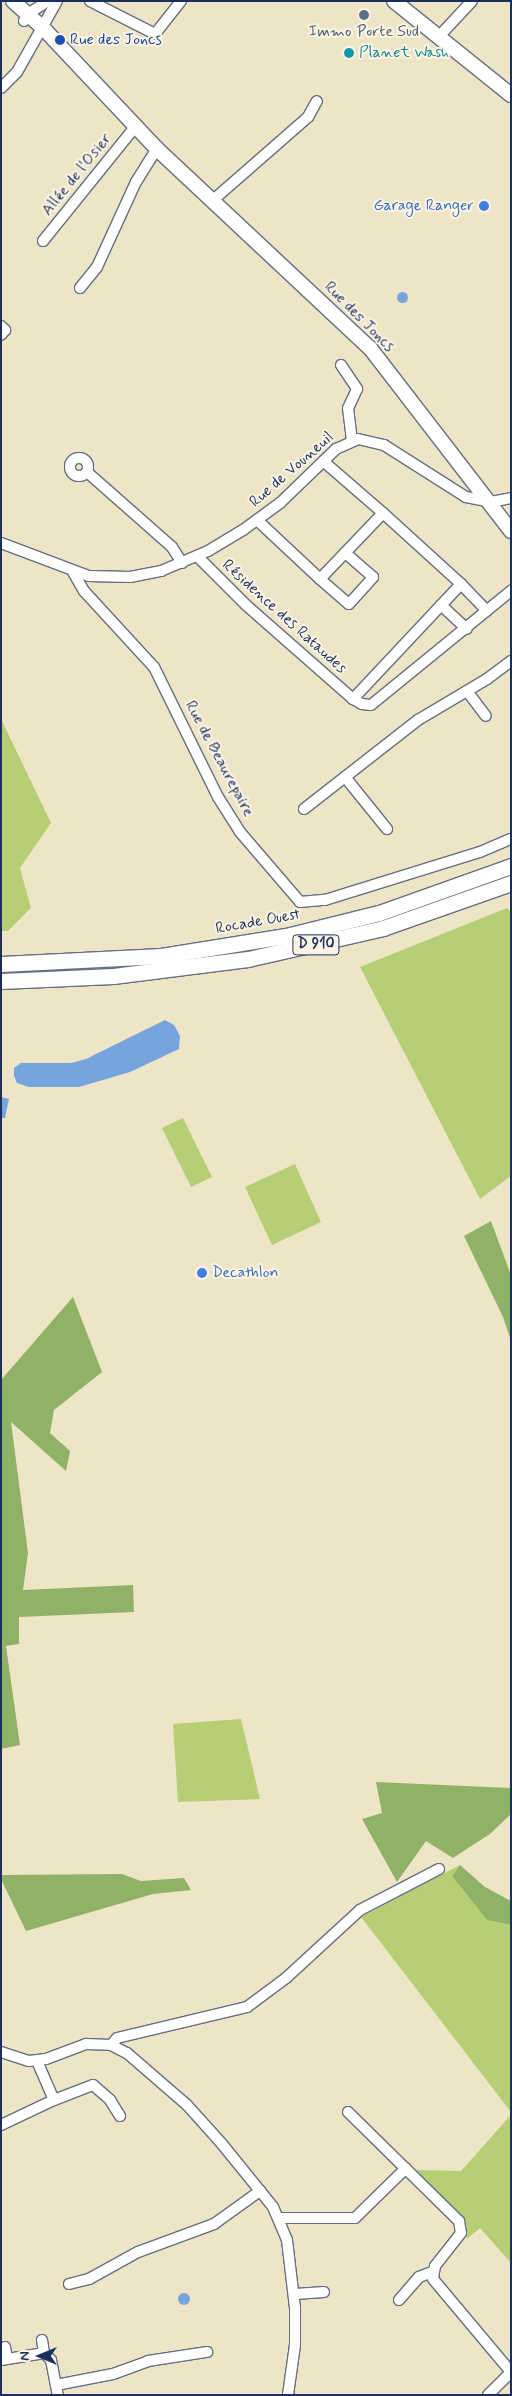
<!DOCTYPE html>
<meta charset="utf-8">
<style>
body{margin:0}
#map{position:relative;width:512px;height:2396px;overflow:hidden;background:#eee5c7;font-family:Mynerve,sans-serif}
div>[style]{position:absolute}
.green>*{inset:0;background:#b6cf75}
.forest>*{inset:0;background:#90b266}
.water>*{inset:0;background:#75a4de}
.round{border-radius:50%}
.roads{filter:drop-shadow(1px 0 #656f83) drop-shadow(-1px 0 #656f83) drop-shadow(0 1px #656f83) drop-shadow(0 -1px #656f83)}
.street>*{height:10px;margin:-5px;padding:0 5px;transform-origin:5px;border-radius:5px;background:#fff}
.street>.ring{margin:-5px;padding:0;box-sizing:content-box;background:none;border:10px solid #fff;border-radius:50%}
.secondary>*{height:14px;margin:-7px;padding:0 7px;transform-origin:7px;border-radius:7px;background:#fff}
.primary>*{height:15px;margin:-7.5px;padding:0 7.5px;transform-origin:7.5px;border-radius:7.5px;background:#fff}
.dots>*{width:14px;height:14px;translate:-50% -50%;box-sizing:border-box;border:2px solid #fcf5e5;border-radius:50%}
span{translate:-50% -50%;white-space:nowrap;text-align:center;line-height:1.15;-webkit-text-stroke:4px #fcf5e5;paint-order:stroke}
.shield-label span{padding:1px 4px;background:#fcf5e5;border:1px solid;border-radius:4px;-webkit-text-stroke-width:0}
.shield-label{font-size:15px;color:#1b2f5e;font-weight:700}
.service-label{font-size:16px;color:#4e5e75}
.transit-label{font-size:16px;color:#164399}
.left{translate:0 -50%;text-align:left}
.culture-label{font-size:16px;color:#0d838f}
.street-label{font-size:16px;color:#1b2f5e}
.shop-label{font-size:16px;color:#366cbe}
.right{translate:-100% -50%;text-align:right}
.frame{position:absolute;inset:0;border:2px solid #1b2f5e;pointer-events:none}
.north{position:absolute;left:15px;top:2331px;width:50px;height:50px;-webkit-text-stroke:4px #fcf5e5;paint-order:stroke;rotate:270deg;font-size:14px;font-weight:700;line-height:20px;text-align:center;color:#1b2f5e}
.north::after{content:'';display:block;margin:auto;width:18px;height:22px;background:#1b2f5e;clip-path:polygon(50% 0,100% 100%,50% 72%,0 100%)}
</style>
<div id="map">
<div class="green">
<i style="clip-path:polygon(1px 719px,51px 823px,20px 868px,31px 908px,8px 931px,1px 931px)"></i>
<i style="clip-path:polygon(507px 908px,511px 912px,511px 1176px,480px 1199px,360px 967px)"></i>
<i style="clip-path:polygon(183px 1118px,212px 1177px,191px 1187px,162px 1128px)"></i>
<i style="clip-path:polygon(295px 1164px,321px 1222px,272px 1245px,245px 1187px)"></i>
<i style="clip-path:polygon(241px 1719px,260px 1799px,178px 1802px,173px 1724px)"></i>
<i style="clip-path:polygon(460px 1865px,452px 1876px,487px 1920px,511px 1925px,511px 2112px,361px 1917px)"></i>
<i style="clip-path:polygon(511px 2115px,511px 2263px,480px 2228px,467px 2239px,462px 2216px,416px 2170px,461px 2171px)"></i>
</div>
<div class="forest">
<i style="clip-path:polygon(491px 1221px,511px 1275px,511px 1341px,503px 1317px,464px 1236px)"></i>
<i style="clip-path:polygon(73px 1297px,102px 1372px,54px 1410px,50px 1433px,70px 1451px,66px 1471px,11px 1422px,28px 1553px,23px 1590px,133px 1585px,134px 1612px,19px 1617px,19px 1644px,6px 1646px,20px 1745px,1px 1749px,1px 1380px)"></i>
<i style="clip-path:polygon(376px 1782px,511px 1788px,511px 1814px,490px 1834px,453px 1858px,426px 1841px,397px 1882px,362px 1819px,382px 1813px)"></i>
<i style="clip-path:polygon(460px 1865px,485px 1887px,511px 1901px,511px 1925px,487px 1920px,452px 1876px)"></i>
<i style="clip-path:polygon(122px 1874px,141px 1881px,184px 1878px,191px 1890px,153px 1894px,26px 1931px,1px 1879px,1px 1875px)"></i>
</div>
<div class="water">
<i class="round" style="left:396.5px;top:291.5px;width:11px;height:11px"></i>
<i style="clip-path:polygon(165px 1020px,174px 1025px,180px 1036px,179px 1049px,130px 1072px,79px 1087px,29px 1087px,17px 1083px,14px 1076px,14px 1068px,21px 1063px,71px 1063px,86px 1059px)"></i>
<i style="clip-path:polygon(1px 1097px,9px 1099px,5px 1118px,1px 1118px)"></i>
<i class="round" style="left:178px;top:2293px;width:12px;height:12px"></i>
</div>
<div class="roads">
<div class="street">
<i style="left:90px;top:1px;width:73px;rotate:26.9deg"></i>
<i style="left:155px;top:34px;width:42px;rotate:-51.8deg"></i>
<i style="left:24px;top:21px;width:8px;rotate:-60deg"></i>
<i style="left:28px;top:14px;width:24px;rotate:-33deg"></i>
<i style="left:444px;top:31px;width:41px;rotate:-47deg"></i>
<i style="left:1px;top:88px;width:23px;rotate:-45deg"></i>
<i style="left:17px;top:72px;width:81px;rotate:-60.6deg"></i>
<i style="left:212px;top:201px;width:128px;rotate:-41.2deg"></i>
<i style="left:308px;top:117px;width:18px;rotate:-61deg"></i>
<i style="left:43px;top:241px;width:146px;rotate:-51.1deg"></i>
<i style="left:80px;top:288px;width:27px;rotate:-51deg"></i>
<i style="left:97px;top:267px;width:94px;rotate:-65.4deg"></i>
<i style="left:136px;top:182px;width:39px;rotate:-58deg"></i>
<i style="left:1px;top:326px;width:6px;rotate:45deg"></i>
<i style="left:5px;top:330px;width:6px;rotate:129deg"></i>
<i style="left:341px;top:365px;width:29px;rotate:56deg"></i>
<i style="left:357px;top:389px;width:21px;rotate:115deg"></i>
<i style="left:348px;top:408px;width:33px;rotate:83deg"></i>
<i class="ring" style="left:70px;top:458px;width:8px;height:8px"></i>
<i style="left:87px;top:472px;width:113px;rotate:41.4deg"></i>
<i style="left:172px;top:547px;width:19px;rotate:58deg"></i>
<i style="left:383px;top:513px;width:105px;rotate:42.3deg"></i>
<i style="left:461px;top:584px;width:158px;rotate:133.2deg"></i>
<i style="left:353px;top:699px;width:10px;rotate:29deg"></i>
<i style="left:362px;top:704px;width:9px;rotate:6deg"></i>
<i style="left:371px;top:705px;width:181px;rotate:-39.2deg"></i>
<i style="left:257px;top:520px;width:86px;rotate:43.1deg"></i>
<i style="left:320px;top:579px;width:91px;rotate:-46.3deg"></i>
<i style="left:383px;top:513px;width:79px;rotate:-139.1deg"></i>
<i style="left:1px;top:543px;width:94px;rotate:20.6deg"></i>
<i style="left:89px;top:576px;width:41px;rotate:1.4deg"></i>
<i style="left:130px;top:577px;width:32px;rotate:-11deg"></i>
<i style="left:161px;top:571px;width:51px;rotate:-23.1deg"></i>
<i style="left:208px;top:551px;width:41px;rotate:-31deg"></i>
<i style="left:243px;top:530px;width:46px;rotate:-36.1deg"></i>
<i style="left:280px;top:503px;width:78px;rotate:-44deg"></i>
<i style="left:336px;top:449px;width:24px;rotate:-24deg"></i>
<i style="left:358px;top:439px;width:27px;rotate:13deg"></i>
<i style="left:384px;top:445px;width:97px;rotate:32.4deg"></i>
<i style="left:466px;top:497px;width:25px;rotate:11deg"></i>
<i style="left:491px;top:502px;width:20px;rotate:-11deg"></i>
<i style="left:197px;top:556px;width:69px;rotate:45deg"></i>
<i style="left:246px;top:605px;width:142px;rotate:41.3deg"></i>
<i style="left:73px;top:572px;width:22px;rotate:60deg"></i>
<i style="left:84px;top:591px;width:103px;rotate:47.4deg"></i>
<i style="left:154px;top:667px;width:145px;rotate:63.8deg"></i>
<i style="left:218px;top:797px;width:41px;rotate:57.8deg"></i>
<i style="left:240px;top:832px;width:92px;rotate:49.4deg"></i>
<i style="left:300px;top:902px;width:25px;rotate:-5deg"></i>
<i style="left:325px;top:900px;width:162px;rotate:-17.2deg"></i>
<i style="left:480px;top:852px;width:34px;rotate:-23deg"></i>
<i style="left:320px;top:579px;width:38px;rotate:41deg"></i>
<i style="left:349px;top:604px;width:36px;rotate:-48deg"></i>
<i style="left:373px;top:577px;width:37px;rotate:-139deg"></i>
<i style="left:461px;top:584px;width:37px;rotate:46deg"></i>
<i style="left:441px;top:605px;width:35px;rotate:43deg"></i>
<i style="left:467px;top:691px;width:31px;rotate:53deg"></i>
<i style="left:345px;top:777px;width:67px;rotate:51.1deg"></i>
<i style="left:304px;top:809px;width:145px;rotate:-38deg"></i>
<i style="left:418px;top:720px;width:80px;rotate:-30.7deg"></i>
<i style="left:487px;top:679px;width:30px;rotate:-37deg"></i>
<i style="left:111px;top:2045px;width:9px;rotate:-49deg"></i>
<i style="left:117px;top:2038px;width:134px;rotate:-13.4deg"></i>
<i style="left:247px;top:2007px;width:49px;rotate:-36.6deg"></i>
<i style="left:286px;top:1978px;width:100px;rotate:-42.6deg"></i>
<i style="left:360px;top:1910px;width:89px;rotate:-27.4deg"></i>
<i style="left:1px;top:2052px;width:29px;rotate:18deg"></i>
<i style="left:29px;top:2061px;width:17px;rotate:-7deg"></i>
<i style="left:46px;top:2059px;width:43px;rotate:-20.6deg"></i>
<i style="left:86px;top:2044px;width:25px;rotate:2deg"></i>
<i style="left:111px;top:2045px;width:18px;rotate:27deg"></i>
<i style="left:127px;top:2053px;width:79px;rotate:40.9deg"></i>
<i style="left:187px;top:2105px;width:52px;rotate:48.1deg"></i>
<i style="left:222px;top:2144px;width:81px;rotate:51deg"></i>
<i style="left:273px;top:2207px;width:36px;rotate:67deg"></i>
<i style="left:287px;top:2240px;width:68px;rotate:83.3deg"></i>
<i style="left:295px;top:2308px;width:37px;rotate:90deg"></i>
<i style="left:295px;top:2345px;width:50px;rotate:98deg"></i>
<i style="left:54px;top:2100px;width:42px;rotate:-21deg"></i>
<i style="left:93px;top:2085px;width:23px;rotate:41deg"></i>
<i style="left:110px;top:2100px;width:19px;rotate:58deg"></i>
<i style="left:348px;top:2112px;width:156px;rotate:44.5deg"></i>
<i style="left:459px;top:2221px;width:12px;rotate:81deg"></i>
<i style="left:461px;top:2233px;width:42px;rotate:128.2deg"></i>
<i style="left:435px;top:2266px;width:13px;rotate:99deg"></i>
<i style="left:433px;top:2279px;width:121px;rotate:50deg"></i>
<i style="left:1px;top:2125px;width:59px;rotate:-25.3deg"></i>
<i style="left:54px;top:2100px;width:43px;rotate:-113.6deg"></i>
<i style="left:280px;top:2218px;width:75px"></i>
<i style="left:355px;top:2218px;width:71px;rotate:-44.4deg"></i>
<i style="left:69px;top:2284px;width:21px;rotate:-14deg"></i>
<i style="left:89px;top:2279px;width:56px;rotate:-28.9deg"></i>
<i style="left:138px;top:2252px;width:81px;rotate:-20.2deg"></i>
<i style="left:214px;top:2224px;width:57px;rotate:-35.7deg"></i>
<i style="left:295px;top:2294px;width:29px;rotate:-4deg"></i>
<i style="left:399px;top:2300px;width:30px;rotate:-49deg"></i>
<i style="left:419px;top:2277px;width:14px;rotate:-21deg"></i>
<i style="left:42px;top:2340px;width:13px;rotate:81deg"></i>
<i style="left:5px;top:2347px;width:12px;rotate:81deg"></i>
<i style="left:1px;top:2360px;width:44px;rotate:-9.2deg"></i>
<i style="left:44px;top:2353px;width:10px;rotate:45deg"></i>
<i style="left:51px;top:2360px;width:36px;rotate:79deg"></i>
<i style="left:56px;top:2385px;width:58px;rotate:-10.9deg"></i>
<i style="left:113px;top:2374px;width:37px;rotate:-20deg"></i>
<i style="left:148px;top:2361px;width:60px;rotate:-8.7deg"></i>
<i style="left:488px;top:2395px;width:33px;rotate:-45deg"></i>
</div>
<div class="secondary">
<i style="left:13px;top:1px;width:42px;rotate:42.1deg"></i>
<i style="left:44px;top:29px;width:165px;rotate:46.7deg"></i>
<i style="left:157px;top:149px;width:291px;rotate:43.1deg"></i>
<i style="left:370px;top:348px;width:231px;rotate:52.4deg"></i>
<i style="left:394px;top:1px;width:150px;rotate:38.8deg"></i>
</div>
<div class="primary">
<i style="left:1px;top:964px;width:160px;rotate:-2.9deg"></i>
<i style="left:161px;top:956px;width:131px;rotate:-9.2deg"></i>
<i style="left:290px;top:935px;width:92px;rotate:-13.9deg"></i>
<i style="left:379px;top:913px;width:140px;rotate:-19.6deg"></i>
<i style="left:1px;top:981px;width:112px;rotate:-2.6deg"></i>
<i style="left:113px;top:976px;width:136px;rotate:-7.2deg"></i>
<i style="left:248px;top:959px;width:139px;rotate:-12.9deg"></i>
<i style="left:383px;top:928px;width:136px;rotate:-19.4deg"></i>
</div>
</div>
<div class="dots">
<i style="left:364px;top:15px;background:#5c6f8a"></i>
<i style="left:60px;top:40px;background:#1a4fb4"></i>
<i style="left:349px;top:53px;background:#0f9aa8"></i>
<i style="left:484px;top:206px;background:#3f7fe0"></i>
<i style="left:202px;top:1273px;background:#3f7fe0"></i>
</div>
<div class="shield-label">
<span style="left:316px;top:945px">D 910</span>
</div>
<div class="service-label">
<span style="left:364px;top:32px">Immo Porte Sud</span>
</div>
<div class="transit-label">
<span class="left" style="left:70px;top:40px">Rue des Joncs</span>
</div>
<div class="culture-label">
<span class="left" style="left:359px;top:53px">Planet Wash</span>
</div>
<div class="street-label">
<span style="left:77px;top:175px;rotate:-51deg">Allée de l'Osier</span>
<span style="left:359px;top:317px;rotate:45deg">Rue des Joncs</span>
<span style="left:292px;top:470px;rotate:-41deg">Rue de Vouneuil</span>
<span style="left:284px;top:617px;rotate:42deg">Résidence des Rataudes</span>
<span style="left:219px;top:759px;rotate:62deg">Rue de Beaurepaire</span>
<span style="left:258px;top:922px;rotate:-10deg">Rocade Ouest</span>
</div>
<div class="shop-label">
<span class="right" style="left:474px;top:206px">Garage Ranger</span>
<span class="left" style="left:212px;top:1273px">Decathlon</span>
</div>
<div class="frame"></div>
<div class="north">N</div>
</div>
